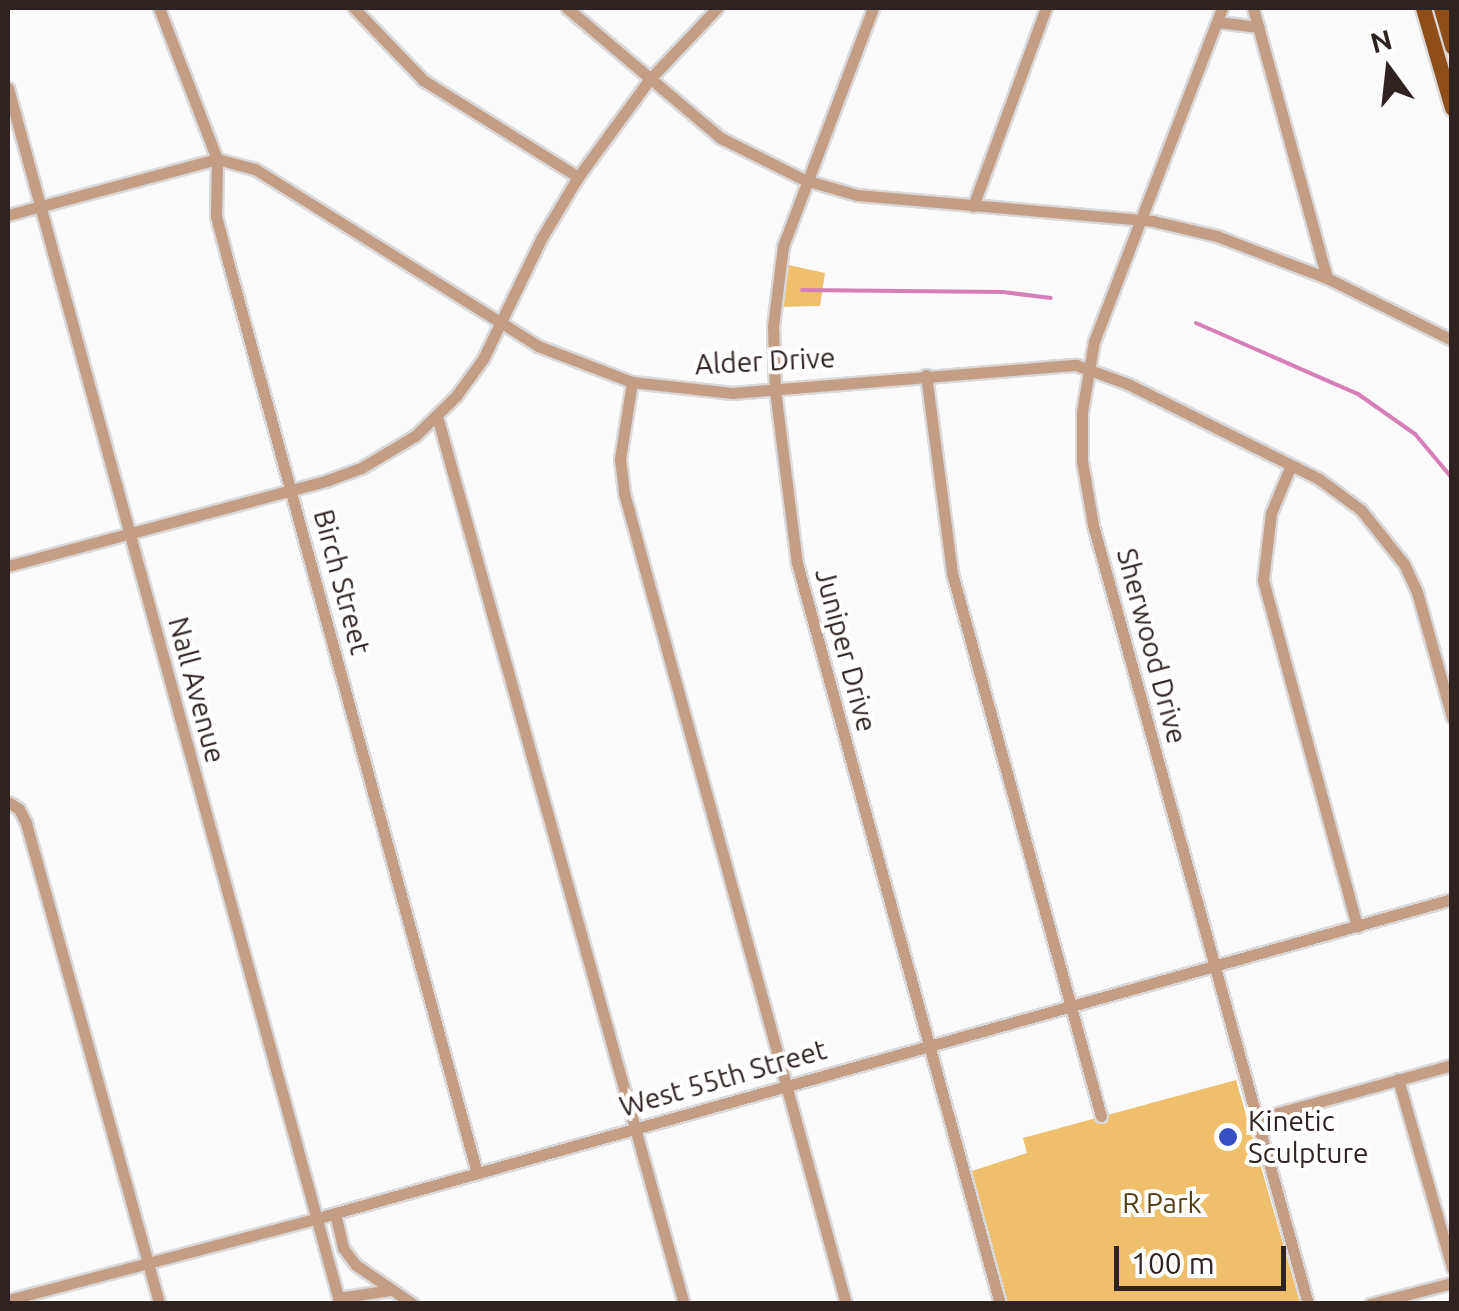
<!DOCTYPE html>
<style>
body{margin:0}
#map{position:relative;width:1459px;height:1311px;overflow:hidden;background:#fbfbfb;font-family:Ubuntu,sans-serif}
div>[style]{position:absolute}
.green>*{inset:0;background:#f0bf6b}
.stream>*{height:4px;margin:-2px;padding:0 2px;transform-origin:2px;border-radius:2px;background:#d67fb7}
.roads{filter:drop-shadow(2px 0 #dad8d8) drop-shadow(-2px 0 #dad8d8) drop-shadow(0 2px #dad8d8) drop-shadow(0 -2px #dad8d8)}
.minor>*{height:11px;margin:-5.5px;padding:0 5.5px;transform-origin:5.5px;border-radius:5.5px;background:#c39d84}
.major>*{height:15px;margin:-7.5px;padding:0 7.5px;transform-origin:7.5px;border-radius:7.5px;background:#8f4d17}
.dots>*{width:28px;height:28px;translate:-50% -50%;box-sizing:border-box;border:5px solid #fff;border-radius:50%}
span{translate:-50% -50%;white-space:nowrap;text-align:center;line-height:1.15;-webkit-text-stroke:8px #fff;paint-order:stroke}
.street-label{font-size:28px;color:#2f2321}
.poi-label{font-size:28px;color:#2f2321}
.left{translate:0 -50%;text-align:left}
.park-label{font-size:28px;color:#543e16}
.frame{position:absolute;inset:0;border:10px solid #2f2321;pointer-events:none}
.north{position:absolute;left:1339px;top:20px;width:100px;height:100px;-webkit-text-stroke:8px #fff;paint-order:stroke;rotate:345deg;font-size:28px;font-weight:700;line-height:40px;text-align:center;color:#2f2321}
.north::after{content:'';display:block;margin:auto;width:35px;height:45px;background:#2f2321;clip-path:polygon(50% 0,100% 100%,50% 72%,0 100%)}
.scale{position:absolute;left:1114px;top:1246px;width:172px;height:45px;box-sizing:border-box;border:5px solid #2f2321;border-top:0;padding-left:12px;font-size:30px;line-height:35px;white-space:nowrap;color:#2f2321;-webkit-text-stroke:8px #fff;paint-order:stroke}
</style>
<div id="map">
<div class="green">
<i style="clip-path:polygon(784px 264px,825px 273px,820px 306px,777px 307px)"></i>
<i style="clip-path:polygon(1236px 1080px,1300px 1303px,1000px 1303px,963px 1174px,1027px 1153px,1023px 1138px)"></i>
</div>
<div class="stream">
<i style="left:802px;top:290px;width:201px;rotate:0.6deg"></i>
<i style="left:1003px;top:292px;width:48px;rotate:7.1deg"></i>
<i style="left:1196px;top:323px;width:177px;rotate:23.7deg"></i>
<i style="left:1358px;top:394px;width:70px;rotate:35.1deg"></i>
<i style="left:1415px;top:434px;width:57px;rotate:49.9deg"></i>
</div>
<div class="roads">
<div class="minor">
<i style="left:159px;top:8px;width:162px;rotate:69deg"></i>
<i style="left:217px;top:159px;width:57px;rotate:91deg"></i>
<i style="left:216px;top:216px;width:43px;rotate:75.3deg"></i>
<i style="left:227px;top:258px;width:949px;rotate:74.72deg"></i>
<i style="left:354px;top:8px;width:100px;rotate:46.2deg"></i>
<i style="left:423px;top:80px;width:183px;rotate:32deg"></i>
<i style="left:567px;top:8px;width:202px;rotate:40.2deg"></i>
<i style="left:721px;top:138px;width:94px;rotate:26.6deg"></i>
<i style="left:805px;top:180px;width:54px;rotate:16.1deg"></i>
<i style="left:857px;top:195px;width:297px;rotate:5deg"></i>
<i style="left:1153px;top:221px;width:66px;rotate:13.2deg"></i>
<i style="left:1217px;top:236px;width:118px;rotate:20.9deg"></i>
<i style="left:1327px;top:278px;width:140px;rotate:26.4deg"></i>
<i style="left:873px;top:8px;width:254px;rotate:110.7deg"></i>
<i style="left:783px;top:246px;width:81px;rotate:97.1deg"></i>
<i style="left:773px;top:326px;width:64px;rotate:88.2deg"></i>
<i style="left:775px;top:390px;width:174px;rotate:82.8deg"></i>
<i style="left:797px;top:563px;width:768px;rotate:74.68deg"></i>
<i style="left:1222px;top:8px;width:357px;rotate:111deg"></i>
<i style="left:1094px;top:341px;width:72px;rotate:99.6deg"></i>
<i style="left:1082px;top:412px;width:49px;rotate:90deg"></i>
<i style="left:1082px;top:461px;width:65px;rotate:80.2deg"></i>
<i style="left:1093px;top:525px;width:808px;rotate:74.57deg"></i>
<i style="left:1253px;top:8px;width:280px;rotate:74.7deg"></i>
<i style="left:1218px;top:22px;width:41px;rotate:7deg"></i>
<i style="left:8px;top:88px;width:1261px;rotate:74.73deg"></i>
<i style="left:973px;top:206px;width:211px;rotate:-69.8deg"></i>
<i style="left:8px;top:215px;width:216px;rotate:-15deg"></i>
<i style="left:217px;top:159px;width:39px;rotate:15deg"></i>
<i style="left:255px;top:169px;width:334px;rotate:32deg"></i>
<i style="left:538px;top:346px;width:101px;rotate:21deg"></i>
<i style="left:632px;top:382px;width:101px;rotate:6.3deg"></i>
<i style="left:732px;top:393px;width:345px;rotate:-4.7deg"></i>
<i style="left:1076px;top:365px;width:55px;rotate:20.1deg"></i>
<i style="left:1128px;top:384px;width:213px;rotate:26.4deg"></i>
<i style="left:1319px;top:479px;width:52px;rotate:36.4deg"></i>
<i style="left:1361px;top:510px;width:69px;rotate:51.5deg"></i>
<i style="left:1404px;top:564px;width:31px;rotate:65deg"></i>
<i style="left:1417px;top:592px;width:130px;rotate:74.4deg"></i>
<i style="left:926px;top:375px;width:200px;rotate:82.5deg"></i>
<i style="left:952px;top:573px;width:563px;rotate:74.66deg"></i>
<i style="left:632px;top:382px;width:78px;rotate:98.9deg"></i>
<i style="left:620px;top:459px;width:34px;rotate:83deg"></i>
<i style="left:624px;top:493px;width:841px;rotate:74.69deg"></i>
<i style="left:437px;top:416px;width:922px;rotate:74.46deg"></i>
<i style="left:1291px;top:465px;width:52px;rotate:112.6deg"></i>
<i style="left:1271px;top:513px;width:67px;rotate:96.8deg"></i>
<i style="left:1263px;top:580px;width:359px;rotate:74.8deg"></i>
<i style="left:8px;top:566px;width:331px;rotate:-15deg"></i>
<i style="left:328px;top:480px;width:35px;rotate:-20deg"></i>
<i style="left:361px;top:468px;width:63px;rotate:-30.7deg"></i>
<i style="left:415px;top:436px;width:57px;rotate:-44.3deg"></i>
<i style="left:456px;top:396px;width:46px;rotate:-53.9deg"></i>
<i style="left:483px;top:359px;width:133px;rotate:-64.2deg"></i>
<i style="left:541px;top:239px;width:72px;rotate:-59.2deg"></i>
<i style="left:578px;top:177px;width:120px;rotate:-53.8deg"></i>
<i style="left:649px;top:80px;width:99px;rotate:-46.6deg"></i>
<i style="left:8px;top:802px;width:13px;rotate:32deg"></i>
<i style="left:19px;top:809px;width:16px;rotate:63deg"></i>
<i style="left:26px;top:823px;width:499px;rotate:74.5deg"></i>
<i style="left:1398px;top:1079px;width:196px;rotate:74deg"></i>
<i style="left:1256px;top:1119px;width:203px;rotate:-15.4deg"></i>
<i style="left:335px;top:1213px;width:36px;rotate:77deg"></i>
<i style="left:343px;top:1248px;width:21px;rotate:53deg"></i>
<i style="left:356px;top:1265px;width:69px;rotate:34.4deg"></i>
<i style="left:338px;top:1298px;width:54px;rotate:-8.6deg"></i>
<i style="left:8px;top:1300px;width:328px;rotate:-14.8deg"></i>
<i style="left:325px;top:1216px;width:1171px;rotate:-15.71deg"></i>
<i style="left:1370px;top:1304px;width:85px;rotate:-14.4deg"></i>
</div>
<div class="major">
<i style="left:1423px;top:8px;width:104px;rotate:73.8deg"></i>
<i style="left:1441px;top:8px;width:40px;rotate:74deg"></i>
</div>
</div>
<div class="dots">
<i style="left:1228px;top:1137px;background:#3650c2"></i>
</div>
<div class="street-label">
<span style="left:765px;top:361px;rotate:-3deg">Alder Drive</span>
<span style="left:342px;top:582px;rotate:75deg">Birch Street</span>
<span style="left:1152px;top:646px;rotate:75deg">Sherwood Drive</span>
<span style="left:846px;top:650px;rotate:75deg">Juniper Drive</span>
<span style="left:197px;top:690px;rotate:75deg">Nall Avenue</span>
<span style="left:723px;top:1078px;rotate:-16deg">West 55th Street</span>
</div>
<div class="poi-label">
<span class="left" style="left:1248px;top:1137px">Kinetic<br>Sculpture</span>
</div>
<div class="park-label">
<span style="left:1162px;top:1203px">R Park</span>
</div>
<div class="frame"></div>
<div class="north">N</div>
<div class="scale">100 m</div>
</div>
